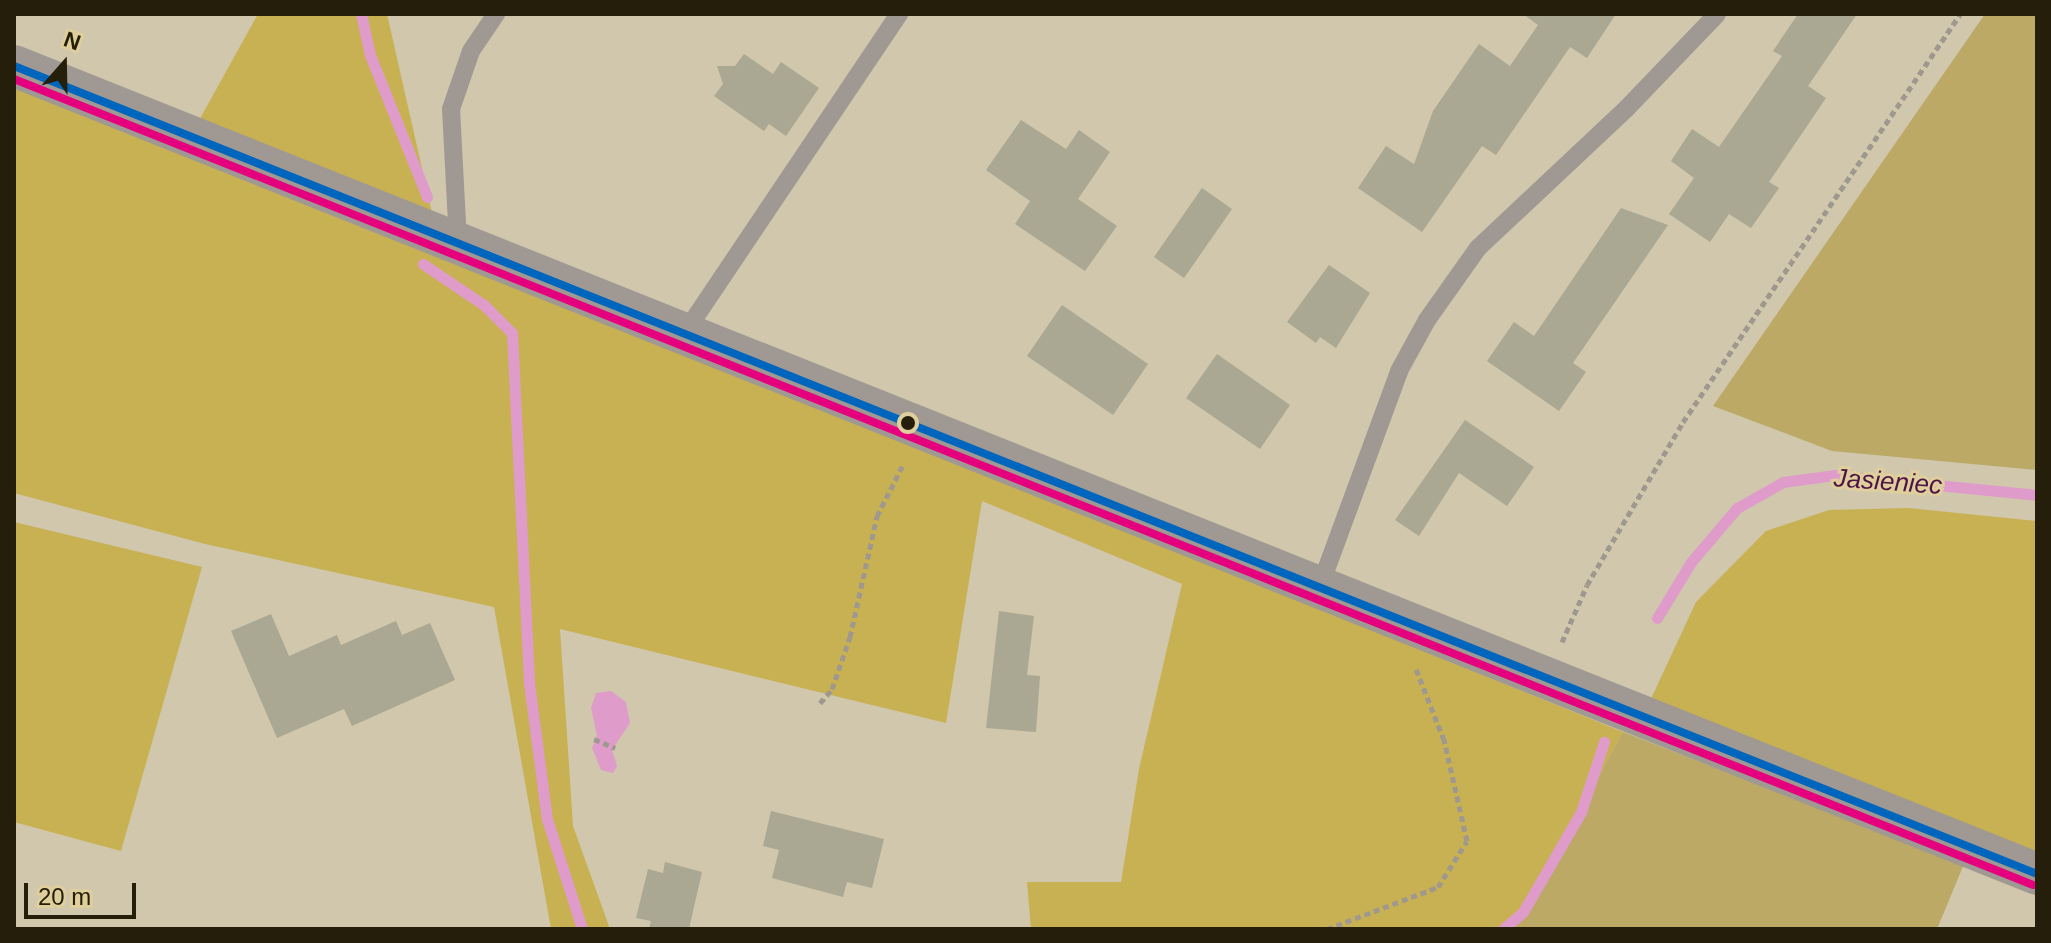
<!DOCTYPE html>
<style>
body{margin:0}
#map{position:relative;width:2051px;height:943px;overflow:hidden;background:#d0c7ac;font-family:Helvetica,sans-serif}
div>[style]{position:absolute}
.green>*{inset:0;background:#c8b152}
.forest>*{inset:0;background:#bca966}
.water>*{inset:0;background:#df9cca}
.stream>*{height:11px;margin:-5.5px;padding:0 5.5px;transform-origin:5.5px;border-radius:5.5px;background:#df9cca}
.building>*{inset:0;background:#aaa792}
.path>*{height:5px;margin-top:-2.5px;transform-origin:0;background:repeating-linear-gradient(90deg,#9f988e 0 6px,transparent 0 10px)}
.service>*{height:18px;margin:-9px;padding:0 9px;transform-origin:9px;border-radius:9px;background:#a09892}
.tertiary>*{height:42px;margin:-21px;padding:0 21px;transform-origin:21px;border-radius:21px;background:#a09892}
.bus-1>*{height:8px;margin:-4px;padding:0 4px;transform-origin:4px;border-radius:4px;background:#0065bd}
.bus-2>*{height:8px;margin:-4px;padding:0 4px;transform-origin:4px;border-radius:4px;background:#e5007d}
.dots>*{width:22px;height:22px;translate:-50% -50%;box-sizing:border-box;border:4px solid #dfcf9d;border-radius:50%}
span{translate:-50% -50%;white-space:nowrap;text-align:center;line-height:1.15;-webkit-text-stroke:6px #dfcf9d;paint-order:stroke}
.water-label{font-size:26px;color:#4d1446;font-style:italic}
.frame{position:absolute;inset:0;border:16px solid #241e0a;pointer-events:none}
.north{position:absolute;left:24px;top:24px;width:80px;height:80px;-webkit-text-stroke:6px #dfcf9d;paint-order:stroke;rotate:20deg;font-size:22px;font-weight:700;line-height:32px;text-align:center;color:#241e0a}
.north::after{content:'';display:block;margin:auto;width:28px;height:36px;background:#241e0a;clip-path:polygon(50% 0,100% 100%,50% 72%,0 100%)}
.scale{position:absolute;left:24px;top:883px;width:112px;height:36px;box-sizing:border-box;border:4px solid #241e0a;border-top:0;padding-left:10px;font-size:24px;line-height:28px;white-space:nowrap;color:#241e0a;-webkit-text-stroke:6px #dfcf9d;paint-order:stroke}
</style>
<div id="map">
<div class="green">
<i style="clip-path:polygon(258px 14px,387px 14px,433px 217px,197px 124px)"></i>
<i style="clip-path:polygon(14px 84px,993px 476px,1623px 732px,1523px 912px,1503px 929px,1031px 929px,1027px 882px,1121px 882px,1139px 769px,1182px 584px,982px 501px,946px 723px,560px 629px,573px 826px,610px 929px,551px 929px,494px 607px,205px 544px,14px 493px)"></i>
<i style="clip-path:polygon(1908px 508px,2037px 521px,2037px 854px,1650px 701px,1696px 602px,1766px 531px,1829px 510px)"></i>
<i style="clip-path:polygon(14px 522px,202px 567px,121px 851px,14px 822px)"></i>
</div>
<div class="forest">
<i style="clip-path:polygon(1985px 14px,2037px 14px,2037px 470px,1832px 451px,1713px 406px)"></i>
<i style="clip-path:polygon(1623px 732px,1964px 864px,1937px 929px,1498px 929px,1523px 912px)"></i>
</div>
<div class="water">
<i style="clip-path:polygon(611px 691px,626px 702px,630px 723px,612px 750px,617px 766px,613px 773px,601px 770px,592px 748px,597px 736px,591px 708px,596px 693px)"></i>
</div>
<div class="stream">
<i style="left:361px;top:14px;width:42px;rotate:77.6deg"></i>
<i style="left:370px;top:55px;width:153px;rotate:68.1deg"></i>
<i style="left:423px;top:264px;width:73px;rotate:33.9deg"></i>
<i style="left:484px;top:305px;width:40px;rotate:45deg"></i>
<i style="left:512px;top:333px;width:350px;rotate:87.2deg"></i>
<i style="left:529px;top:683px;width:137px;rotate:82.5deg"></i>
<i style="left:547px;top:819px;width:115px;rotate:72.3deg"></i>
<i style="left:1657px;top:618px;width:66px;rotate:-58.7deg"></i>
<i style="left:1691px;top:562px;width:71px;rotate:-49.6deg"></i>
<i style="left:1737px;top:508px;width:53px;rotate:-29.5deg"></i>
<i style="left:1783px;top:482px;width:51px;rotate:-7.8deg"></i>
<i style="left:1834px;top:475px;width:204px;rotate:5.6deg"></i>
<i style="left:1503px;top:929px;width:26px;rotate:-40deg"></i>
<i style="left:1523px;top:912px;width:116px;rotate:-59.9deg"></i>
<i style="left:1581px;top:812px;width:74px;rotate:-71.8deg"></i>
</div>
<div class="building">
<i style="clip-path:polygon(1523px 14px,1616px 14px,1587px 58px,1570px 47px,1496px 155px,1482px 146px,1422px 232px,1358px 188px,1386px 146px,1414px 164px,1433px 111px,1479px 44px,1510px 66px,1538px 25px)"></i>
<i style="clip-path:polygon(1798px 14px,1857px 14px,1808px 86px,1826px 98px,1769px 182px,1779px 188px,1751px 228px,1729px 214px,1710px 242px,1669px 214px,1694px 178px,1671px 161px,1692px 129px,1719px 147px,1782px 56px,1773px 51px)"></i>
<i style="clip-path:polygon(744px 54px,773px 74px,781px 62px,819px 88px,786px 136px,769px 124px,764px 131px,714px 96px,723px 84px,717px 66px,735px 66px)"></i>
<i style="clip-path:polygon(1021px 120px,1066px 149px,1079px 130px,1110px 152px,1078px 199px,1117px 226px,1085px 271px,1015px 224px,1030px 201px,986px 170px)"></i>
<i style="clip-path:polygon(1202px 188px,1232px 209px,1184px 278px,1154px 257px)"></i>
<i style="clip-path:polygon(1621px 208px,1668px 225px,1573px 363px,1586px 372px,1559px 411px,1487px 361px,1514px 322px,1534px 336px)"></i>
<i style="clip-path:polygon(1329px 265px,1370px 293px,1336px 348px,1320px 337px,1316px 343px,1287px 322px)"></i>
<i style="clip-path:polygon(1062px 305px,1148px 364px,1113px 415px,1027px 356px)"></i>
<i style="clip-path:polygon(1217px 354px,1290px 405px,1260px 449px,1186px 398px)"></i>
<i style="clip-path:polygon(1465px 420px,1534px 467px,1507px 506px,1459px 473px,1419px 536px,1395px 520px)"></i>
<i style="clip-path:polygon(999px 611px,1034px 616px,1027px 675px,1040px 676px,1036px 732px,986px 728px)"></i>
<i style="clip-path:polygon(271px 614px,289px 656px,337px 635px,341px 645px,396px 621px,402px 635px,430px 623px,455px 680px,352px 726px,344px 709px,277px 738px,231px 631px)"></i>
<i style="clip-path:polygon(771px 811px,884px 839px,872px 888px,847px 882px,843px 897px,772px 878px,779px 850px,763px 846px)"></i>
<i style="clip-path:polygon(665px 862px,702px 872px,689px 929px,649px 929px,651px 921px,636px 918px,648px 869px,663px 873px)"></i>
</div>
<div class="path">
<i style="left:1562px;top:642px;width:62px;rotate:-66.3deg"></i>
<i style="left:1587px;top:585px;width:189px;rotate:-59.5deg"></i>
<i style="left:1683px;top:422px;width:493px;rotate:-55.8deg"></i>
<i style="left:820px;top:703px;width:18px;rotate:-49deg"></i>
<i style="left:832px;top:689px;width:55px;rotate:-70.9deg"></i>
<i style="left:850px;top:637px;width:124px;rotate:-77.4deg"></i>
<i style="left:877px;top:516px;width:59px;rotate:-63deg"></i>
<i style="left:594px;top:739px;width:23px;rotate:23deg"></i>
<i style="left:1327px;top:929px;width:119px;rotate:-20.7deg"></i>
<i style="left:1438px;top:887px;width:54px;rotate:-57.8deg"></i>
<i style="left:1467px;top:841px;width:104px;rotate:-102.8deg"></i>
<i style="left:1444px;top:740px;width:76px;rotate:-111.5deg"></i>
</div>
<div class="service">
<i style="left:458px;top:242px;width:133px;rotate:-93deg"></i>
<i style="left:451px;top:109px;width:61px;rotate:-71deg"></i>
<i style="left:471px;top:51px;width:45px;rotate:-56deg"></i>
<i style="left:684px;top:334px;width:386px;rotate:-56.1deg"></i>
<i style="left:1319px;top:589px;width:232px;rotate:-69.8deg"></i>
<i style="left:1399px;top:371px;width:58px;rotate:-61.2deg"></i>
<i style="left:1427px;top:320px;width:88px;rotate:-54.7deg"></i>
<i style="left:1478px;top:248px;width:204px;rotate:-43.2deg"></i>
<i style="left:1627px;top:108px;width:130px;rotate:-46.2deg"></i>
</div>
<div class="tertiary">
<i style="left:14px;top:66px;width:2178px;rotate:21.77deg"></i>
</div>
<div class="bus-1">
<i style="left:14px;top:66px;width:2178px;rotate:21.77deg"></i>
</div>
<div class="bus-2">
<i style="left:14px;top:79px;width:2174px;rotate:21.76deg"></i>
</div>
<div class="dots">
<i style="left:908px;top:423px;background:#241e0a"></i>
</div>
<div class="water-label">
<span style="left:1888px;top:482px;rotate:4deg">Jasieniec</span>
</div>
<div class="frame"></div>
<div class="north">N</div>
<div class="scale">20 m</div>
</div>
